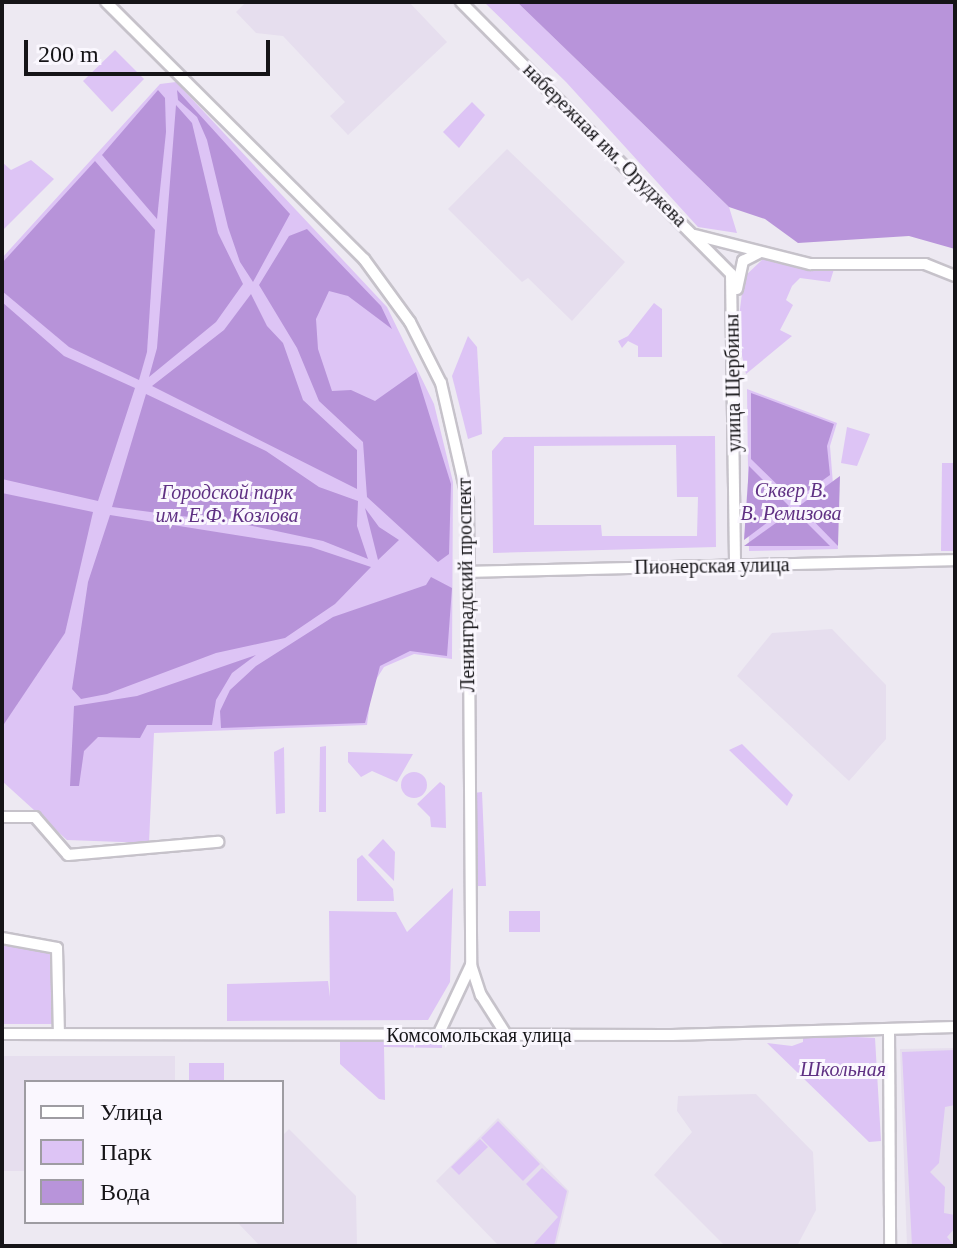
<!DOCTYPE html>
<meta charset="utf-8">
<style>
body{margin:0}
#map{position:relative;width:957px;height:1248px;overflow:hidden;background:#ede9f2;font-family:"Times New Roman",serif}
div>[style]{position:absolute}
.built>*{inset:0;background:#e6deee}
.green>*{inset:0;background:#ddc4f5}
.round{border-radius:50%}
.forest>*{inset:0;background:#b793d9}
.water>*{inset:0;background:#b894da}
.roads{filter:drop-shadow(2px 0 #c6c2ca) drop-shadow(-2px 0 #c6c2ca) drop-shadow(0 2px #c6c2ca) drop-shadow(0 -2px #c6c2ca)}
.minor>*{height:10px;margin:-5px;padding:0 5px;transform-origin:5px;border-radius:5px;background:#fff}
span{translate:-50% -50%;white-space:nowrap;text-align:center;line-height:1.15;-webkit-text-stroke:6px #faf7fe;paint-order:stroke}
.street-label{font-size:20px;color:#151417}
.park-label{font-size:20px;color:#5f3083;font-style:italic}
.frame{position:absolute;inset:0;border:4px solid #151417;pointer-events:none}
.legend{position:absolute;left:24px;top:1080px;width:260px;height:144px;box-sizing:border-box;background:#faf7fe;border:2px solid #9e9ca2;margin:0;padding:10px 14px;list-style:none;font-size:24px;color:#151417}
.legend li{display:flex;align-items:center;gap:16px;height:40px}
.legend b{width:40px;border:2px solid #9e9ca2}
.scale{position:absolute;left:24px;top:40px;width:246px;height:36px;box-sizing:border-box;border:4px solid #151417;border-top:0;padding-left:10px;font-size:24px;line-height:28px;white-space:nowrap;color:#151417;-webkit-text-stroke:6px #faf7fe;paint-order:stroke}
</style>
<div id="map">
<div class="built">
<i style="clip-path:polygon(246px 2px,409px 2px,447px 42px,348px 135px,330px 116px,345px 102px,283px 36px,256px 33px,236px 12px)"></i>
<i style="clip-path:polygon(507px 149px,625px 262px,572px 321px,528px 278px,522px 282px,448px 209px)"></i>
<i style="clip-path:polygon(832px 629px,886px 685px,886px 739px,849px 781px,737px 676px,772px 633px)"></i>
<i style="clip-path:polygon(955px 1048px,955px 1246px,907px 1246px,900px 1049px)"></i>
<i style="clip-path:polygon(3px 1056px,175px 1056px,175px 1082px,26px 1082px,26px 1171px,3px 1171px)"></i>
<i style="clip-path:polygon(756px 1094px,813px 1152px,816px 1210px,797px 1246px,725px 1246px,654px 1175px,692px 1132px,677px 1111px,678px 1096px)"></i>
<i style="clip-path:polygon(498px 1118px,569px 1191px,556px 1246px,499px 1246px,436px 1181px)"></i>
<i style="clip-path:polygon(289px 1129px,356px 1196px,357px 1246px,260px 1246px,237px 1222px,282px 1222px,282px 1136px)"></i>
</div>
<div class="green">
<i style="clip-path:polygon(484px 2px,517px 2px,729px 207px,737px 233px,698px 227px,566px 82px)"></i>
<i style="clip-path:polygon(115px 50px,144px 79px,112px 112px,83px 81px)"></i>
<i style="clip-path:polygon(176px 82px,387px 307px,434px 404px,453px 482px,452px 659px,414px 654px,384px 667px,372px 686px,367px 725px,154px 733px,149px 843px,67px 840px,2px 781px,2px 258px,160px 84px)"></i>
<i style="clip-path:polygon(472px 102px,485px 115px,459px 148px,443px 132px)"></i>
<i style="clip-path:polygon(31px 160px,54px 179px,2px 231px,2px 162px,11px 170px)"></i>
<i style="clip-path:polygon(763px 259px,834px 269px,830px 282px,800px 278px,792px 286px,786px 300px,793px 305px,780px 330px,792px 336px,746px 374px,737px 333px,744px 277px)"></i>
<i style="clip-path:polygon(654px 303px,662px 309px,662px 357px,638px 357px,638px 346px,628px 341px,622px 348px,618px 341px,628px 336px)"></i>
<i style="clip-path:polygon(468px 336px,477px 347px,482px 434px,468px 439px,452px 376px)"></i>
<i style="clip-path:polygon(747px 389px,837px 423px,830px 446px,838px 549px,749px 551px)"></i>
<i style="clip-path:polygon(847px 427px,870px 434px,857px 466px,841px 463px)"></i>
<i style="clip-path:polygon(evenodd,715px 436px,716px 547px,493px 553px,492px 451px,504px 437px,715px 436px,676px 445px,677px 497px,698px 497px,697px 536px,602px 536px,601px 525px,534px 525px,534px 446px,676px 445px)"></i>
<i style="clip-path:polygon(942px 463px,955px 463px,955px 551px,941px 551px)"></i>
<i style="clip-path:polygon(742px 744px,793px 795px,787px 806px,729px 750px)"></i>
<i style="clip-path:polygon(326px 746px,326px 812px,319px 812px,320px 747px)"></i>
<i style="clip-path:polygon(284px 747px,285px 813px,276px 814px,274px 752px)"></i>
<i style="clip-path:polygon(348px 752px,413px 754px,397px 782px,372px 771px,361px 777px,348px 762px)"></i>
<i class="round" style="left:401px;top:772px;width:26px;height:26px"></i>
<i style="clip-path:polygon(440px 782px,445px 786px,446px 828px,431px 827px,430px 817px,417px 804px)"></i>
<i style="clip-path:polygon(482px 792px,486px 886px,476px 886px,473px 793px)"></i>
<i style="clip-path:polygon(383px 839px,395px 852px,394px 881px,368px 855px)"></i>
<i style="clip-path:polygon(362px 855px,393px 889px,394px 901px,357px 901px,357px 859px)"></i>
<i style="clip-path:polygon(453px 888px,450px 982px,428px 1020px,227px 1021px,227px 984px,328px 981px,330px 997px,329px 911px,396px 912px,407px 932px)"></i>
<i style="clip-path:polygon(509px 911px,540px 911px,540px 932px,509px 932px)"></i>
<i style="clip-path:polygon(2px 945px,53px 945px,54px 1024px,2px 1024px)"></i>
<i style="clip-path:polygon(803px 1034px,875px 1038px,881px 1141px,869px 1142px,767px 1043px,792px 1046px,803px 1042px)"></i>
<i style="clip-path:polygon(340px 1037px,442px 1042px,442px 1048px,384px 1047px,385px 1100px,379px 1099px,340px 1064px)"></i>
<i style="clip-path:polygon(955px 1050px,955px 1105px,945px 1107px,939px 1163px,930px 1172px,945px 1187px,944px 1213px,955px 1215px,955px 1228px,947px 1237px,955px 1246px,912px 1246px,902px 1052px)"></i>
<i style="clip-path:polygon(189px 1063px,224px 1063px,224px 1082px,189px 1082px)"></i>
<i style="clip-path:polygon(498px 1121px,540px 1164px,523px 1181px,481px 1138px)"></i>
<i style="clip-path:polygon(480px 1139px,488px 1147px,459px 1175px,451px 1167px)"></i>
<i style="clip-path:polygon(542px 1168px,567px 1191px,554px 1246px,532px 1246px,558px 1217px,526px 1184px)"></i>
</div>
<div class="forest">
<i style="clip-path:polygon(158px 90px,165px 98px,166px 132px,157px 219px,102px 155px)"></i>
<i style="clip-path:polygon(177px 90px,290px 214px,253px 282px,240px 262px,228px 227px,207px 140px,197px 117px,178px 100px)"></i>
<i style="clip-path:polygon(176px 105px,192px 123px,218px 233px,243px 284px,216px 322px,149px 377px,157px 348px)"></i>
<i style="clip-path:polygon(95px 161px,155px 230px,147px 352px,139px 380px,69px 347px,2px 291px,2px 263px)"></i>
<i style="clip-path:polygon(307px 229px,381px 306px,392px 329px,348px 296px,329px 291px,316px 319px,318px 349px,332px 391px,351px 390px,375px 401px,416px 372px,451px 484px,449px 554px,438px 562px,367px 497px,363px 442px,319px 401px,297px 348px,259px 285px,289px 236px)"></i>
<i style="clip-path:polygon(251px 294px,267px 326px,283px 343px,303px 400px,357px 450px,357px 489px,152px 386px,224px 330px)"></i>
<i style="clip-path:polygon(2px 302px,64px 356px,135px 388px,98px 501px,2px 479px)"></i>
<i style="clip-path:polygon(751px 393px,834px 424px,827px 446px,830px 475px,794px 501px,751px 459px)"></i>
<i style="clip-path:polygon(146px 394px,266px 451px,319px 487px,358px 501px,357px 526px,368px 559px,323px 541px,243px 524px,112px 507px)"></i>
<i style="clip-path:polygon(749px 466px,789px 506px,744px 540px)"></i>
<i style="clip-path:polygon(840px 476px,838px 546px,799px 506px)"></i>
<i style="clip-path:polygon(2px 493px,93px 512px,65px 633px,2px 727px)"></i>
<i style="clip-path:polygon(365px 508px,379px 527px,399px 540px,378px 560px)"></i>
<i style="clip-path:polygon(794px 510px,830px 546px,744px 546px)"></i>
<i style="clip-path:polygon(110px 515px,311px 547px,371px 567px,335px 604px,285px 638px,216px 653px,107px 694px,81px 699px,72px 689px,88px 582px)"></i>
<i style="clip-path:polygon(431px 577px,452px 588px,447px 656px,410px 651px,380px 666px,365px 723px,221px 728px,220px 711px,230px 690px,256px 666px,333px 617px,426px 585px)"></i>
<i style="clip-path:polygon(256px 655px,232px 673px,216px 700px,212px 725px,147px 725px,140px 738px,98px 737px,84px 751px,79px 786px,70px 786px,74px 706px,137px 696px)"></i>
</div>
<div class="water">
<i style="clip-path:polygon(517px 2px,955px 2px,955px 249px,909px 236px,798px 243px,765px 219px,729px 207px)"></i>
</div>
<div class="roads">
<div class="minor">
<i style="left:106px;top:2px;width:364px;rotate:44.9deg"></i>
<i style="left:364px;top:259px;width:78px;rotate:53.9deg"></i>
<i style="left:410px;top:322px;width:68px;rotate:63.1deg"></i>
<i style="left:441px;top:383px;width:121px;rotate:77.1deg"></i>
<i style="left:468px;top:501px;width:464px;rotate:89.6deg"></i>
<i style="left:471px;top:965px;width:32px;rotate:72deg"></i>
<i style="left:481px;top:995px;width:49px;rotate:57.6deg"></i>
<i style="left:461px;top:2px;width:383px;rotate:45.2deg"></i>
<i style="left:731px;top:274px;width:291px;rotate:89.2deg"></i>
<i style="left:695px;top:235px;width:119px;rotate:14.2deg"></i>
<i style="left:810px;top:264px;width:115px"></i>
<i style="left:925px;top:264px;width:32px;rotate:22deg"></i>
<i style="left:737px;top:289px;width:29px;rotate:-78deg"></i>
<i style="left:743px;top:261px;width:18px;rotate:-27deg"></i>
<i style="left:469px;top:572px;width:486px;rotate:-1.4deg"></i>
<i style="left:2px;top:817px;width:33px"></i>
<i style="left:35px;top:817px;width:50px;rotate:49deg"></i>
<i style="left:68px;top:855px;width:151px;rotate:-5deg"></i>
<i style="left:2px;top:938px;width:56px;rotate:10.3deg"></i>
<i style="left:57px;top:948px;width:85px;rotate:88.7deg"></i>
<i style="left:889px;top:1030px;width:216px;rotate:89.7deg"></i>
<i style="left:2px;top:1034px;width:670px;rotate:0.09deg"></i>
<i style="left:672px;top:1035px;width:283px;rotate:-1.6deg"></i>
<i style="left:438px;top:1035px;width:77px;rotate:-64.8deg"></i>
</div>
</div>
<div class="street-label">
<span style="left:605px;top:145px;rotate:45deg">набережная им. Оруджева</span>
<span style="left:733px;top:383px;rotate:-91deg">улица Щербины</span>
<span style="left:712px;top:566px;rotate:-1deg">Пионерская улица</span>
<span style="left:466px;top:585px;rotate:-91deg">Ленинградский проспект</span>
<span style="left:479px;top:1035px">Комсомольская улица</span>
</div>
<div class="park-label">
<span style="left:791px;top:502px">Сквер В.<br>В. Ремизова</span>
<span style="left:227px;top:504px">Городской парк<br>им. Е.Ф. Козлова</span>
<span style="left:843px;top:1069px">Школьная</span>
</div>
<div class="frame"></div>
<ul class="legend">
<li><b style="height:10px;background:#fff"></b>Улица</li>
<li><b style="height:22px;background:#ddc4f5"></b>Парк</li>
<li><b style="height:22px;background:#b894da"></b>Вода</li>
</ul>
<div class="scale">200 m</div>
</div>
